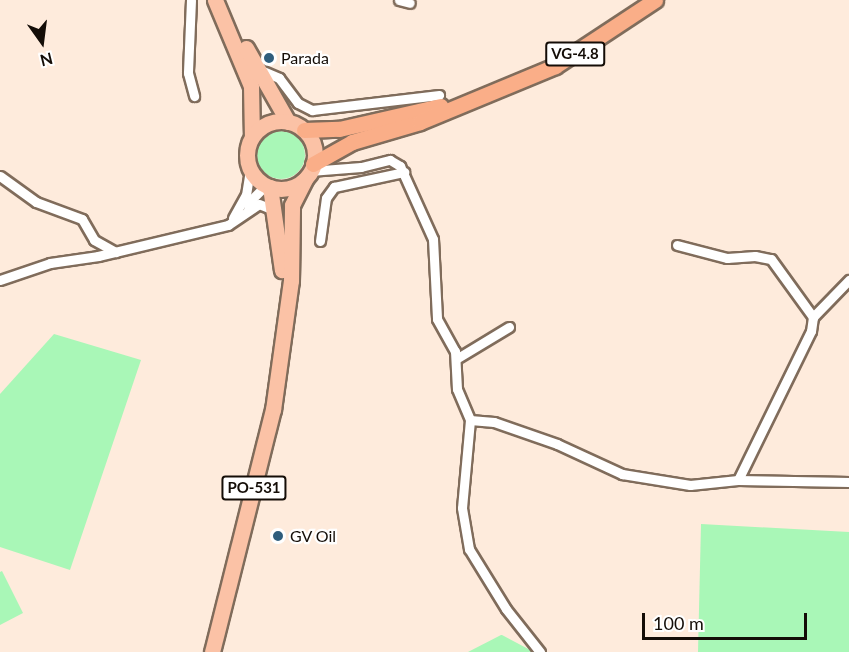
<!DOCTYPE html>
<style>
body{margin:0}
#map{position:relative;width:849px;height:652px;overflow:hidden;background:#feebdc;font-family:Lato,sans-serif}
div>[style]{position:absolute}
.green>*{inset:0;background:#a9f7b7}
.round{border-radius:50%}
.roads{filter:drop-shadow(2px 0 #806c5b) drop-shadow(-2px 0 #806c5b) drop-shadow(0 2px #806c5b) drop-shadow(0 -2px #806c5b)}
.minor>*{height:9px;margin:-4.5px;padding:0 4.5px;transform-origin:4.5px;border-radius:4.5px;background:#fff}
.primary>*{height:15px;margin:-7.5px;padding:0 7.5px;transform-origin:7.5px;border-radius:7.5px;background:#fbc2a6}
.primary>.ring{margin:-7.5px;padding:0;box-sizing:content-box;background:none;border:15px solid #fbc2a6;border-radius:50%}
.trunk>*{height:15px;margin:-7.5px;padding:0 7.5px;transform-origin:7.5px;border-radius:7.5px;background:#faae88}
.dots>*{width:16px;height:16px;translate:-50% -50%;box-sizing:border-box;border:3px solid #fff;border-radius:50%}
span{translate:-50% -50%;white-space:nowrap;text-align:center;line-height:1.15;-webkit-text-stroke:4.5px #fff;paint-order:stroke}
.shield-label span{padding:2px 4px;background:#fff;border:2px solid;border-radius:4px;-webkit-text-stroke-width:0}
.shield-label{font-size:15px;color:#140d07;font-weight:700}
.poi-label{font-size:16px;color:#140d07}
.left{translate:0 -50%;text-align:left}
.north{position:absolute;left:12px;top:12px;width:60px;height:60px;-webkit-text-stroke:4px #fff;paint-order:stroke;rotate:166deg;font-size:16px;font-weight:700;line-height:24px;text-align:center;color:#140d07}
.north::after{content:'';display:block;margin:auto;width:21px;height:27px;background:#140d07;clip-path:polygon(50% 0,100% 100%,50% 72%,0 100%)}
.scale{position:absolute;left:642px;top:613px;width:165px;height:27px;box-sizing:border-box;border:3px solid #140d07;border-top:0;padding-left:8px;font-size:18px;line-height:21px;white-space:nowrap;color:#140d07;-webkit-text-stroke:4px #fff;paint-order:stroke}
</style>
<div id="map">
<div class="green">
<i class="round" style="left:257px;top:131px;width:48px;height:48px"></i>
<i style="clip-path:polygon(54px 334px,141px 360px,70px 570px,0 547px,0 394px)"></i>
<i style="clip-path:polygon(701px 524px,849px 532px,849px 652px,698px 652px)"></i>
<i style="clip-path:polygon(2px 571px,23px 613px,0 625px,0 572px)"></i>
<i style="clip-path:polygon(502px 635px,534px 652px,468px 652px,501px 635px)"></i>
</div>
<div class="roads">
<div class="minor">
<i style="left:191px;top:0;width:73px;rotate:92.4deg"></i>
<i style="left:188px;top:73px;width:24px;rotate:75deg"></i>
<i style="left:399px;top:0;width:11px;rotate:15deg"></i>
<i style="left:258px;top:69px;width:23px;rotate:23deg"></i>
<i style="left:279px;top:78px;width:31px;rotate:53deg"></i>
<i style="left:298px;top:103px;width:16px;rotate:27deg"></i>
<i style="left:312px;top:110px;width:128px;rotate:-6.7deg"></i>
<i style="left:310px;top:171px;width:51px;rotate:-4.5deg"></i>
<i style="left:361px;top:167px;width:30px;rotate:-14deg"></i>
<i style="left:390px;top:160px;width:12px;rotate:31deg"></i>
<i style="left:400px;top:166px;width:80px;rotate:65.7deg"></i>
<i style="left:433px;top:239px;width:80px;rotate:87.1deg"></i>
<i style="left:437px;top:319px;width:37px;rotate:61deg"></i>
<i style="left:455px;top:351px;width:38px;rotate:87deg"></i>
<i style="left:457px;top:389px;width:34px;rotate:67deg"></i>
<i style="left:470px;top:420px;width:24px;rotate:5deg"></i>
<i style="left:494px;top:422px;width:67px;rotate:19.2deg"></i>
<i style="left:557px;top:444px;width:72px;rotate:24.8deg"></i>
<i style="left:622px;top:474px;width:69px;rotate:9.2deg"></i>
<i style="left:690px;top:485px;width:48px;rotate:-5.9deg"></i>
<i style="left:738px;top:480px;width:111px;rotate:1deg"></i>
<i style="left:0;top:176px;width:44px;rotate:35.8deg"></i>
<i style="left:36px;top:202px;width:49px;rotate:20.3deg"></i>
<i style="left:82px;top:219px;width:24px;rotate:60deg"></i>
<i style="left:94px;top:240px;width:25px;rotate:29deg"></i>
<i style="left:248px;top:211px;width:9px;rotate:-84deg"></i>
<i style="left:249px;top:202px;width:24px;rotate:-45deg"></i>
<i style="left:233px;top:218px;width:26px;rotate:-61deg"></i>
<i style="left:246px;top:195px;width:25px;rotate:-81deg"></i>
<i style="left:320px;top:241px;width:43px;rotate:-82.1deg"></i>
<i style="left:326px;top:198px;width:14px;rotate:-54deg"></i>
<i style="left:334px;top:187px;width:72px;rotate:-12.1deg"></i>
<i style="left:677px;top:245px;width:52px;rotate:14.6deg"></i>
<i style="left:727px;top:258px;width:28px;rotate:-4deg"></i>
<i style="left:755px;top:256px;width:16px;rotate:11deg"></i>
<i style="left:771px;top:259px;width:72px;rotate:54.1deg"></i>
<i style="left:813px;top:317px;width:14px;rotate:98deg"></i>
<i style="left:811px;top:331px;width:166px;rotate:116.1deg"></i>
<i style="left:0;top:280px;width:53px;rotate:-18.8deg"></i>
<i style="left:50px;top:263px;width:49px;rotate:-8.3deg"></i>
<i style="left:98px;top:256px;width:134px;rotate:-13.4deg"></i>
<i style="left:228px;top:225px;width:37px;rotate:-34deg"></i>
<i style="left:259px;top:204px;width:16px;rotate:22deg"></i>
<i style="left:813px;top:317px;width:52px;rotate:-45.8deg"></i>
<i style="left:456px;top:359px;width:62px;rotate:-31.1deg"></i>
<i style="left:470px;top:420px;width:88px;rotate:95.2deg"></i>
<i style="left:462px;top:508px;width:42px;rotate:80.3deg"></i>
<i style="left:469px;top:549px;width:70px;rotate:58.3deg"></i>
<i style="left:506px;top:609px;width:55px;rotate:51.7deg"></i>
</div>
<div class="primary">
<i style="left:215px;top:0;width:93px;rotate:67.3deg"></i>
<i style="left:251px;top:86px;width:51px;rotate:88.9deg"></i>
<i style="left:246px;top:48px;width:85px;rotate:60.4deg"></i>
<i class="ring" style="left:247px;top:121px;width:53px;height:53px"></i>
<i style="left:270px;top:187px;width:84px;rotate:81.8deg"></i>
<i style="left:212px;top:652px;width:250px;rotate:-75.9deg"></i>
<i style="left:273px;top:410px;width:130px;rotate:-82.1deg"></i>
<i style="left:291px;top:281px;width:76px;rotate:-89.2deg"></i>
<i style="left:292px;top:205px;width:29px;rotate:-63deg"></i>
</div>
<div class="trunk">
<i style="left:304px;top:130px;width:35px;rotate:-2deg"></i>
<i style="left:339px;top:129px;width:104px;rotate:-12.8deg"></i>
<i style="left:313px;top:164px;width:45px;rotate:-29.4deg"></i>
<i style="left:352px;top:142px;width:71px;rotate:-16.4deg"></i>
<i style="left:420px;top:122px;width:146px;rotate:-22.5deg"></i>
<i style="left:555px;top:66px;width:120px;rotate:-33.4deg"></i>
</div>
</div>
<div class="dots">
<i style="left:269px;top:58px;background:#2f5d7c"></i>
<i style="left:278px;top:536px;background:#2f5d7c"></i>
</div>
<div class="shield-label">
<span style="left:575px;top:54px">VG-4.8</span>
<span style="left:254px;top:488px">PO-531</span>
</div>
<div class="poi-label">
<span class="left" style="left:281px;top:58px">Parada</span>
<span class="left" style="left:290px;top:536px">GV Oil</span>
</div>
<div class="north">N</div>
<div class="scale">100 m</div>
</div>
